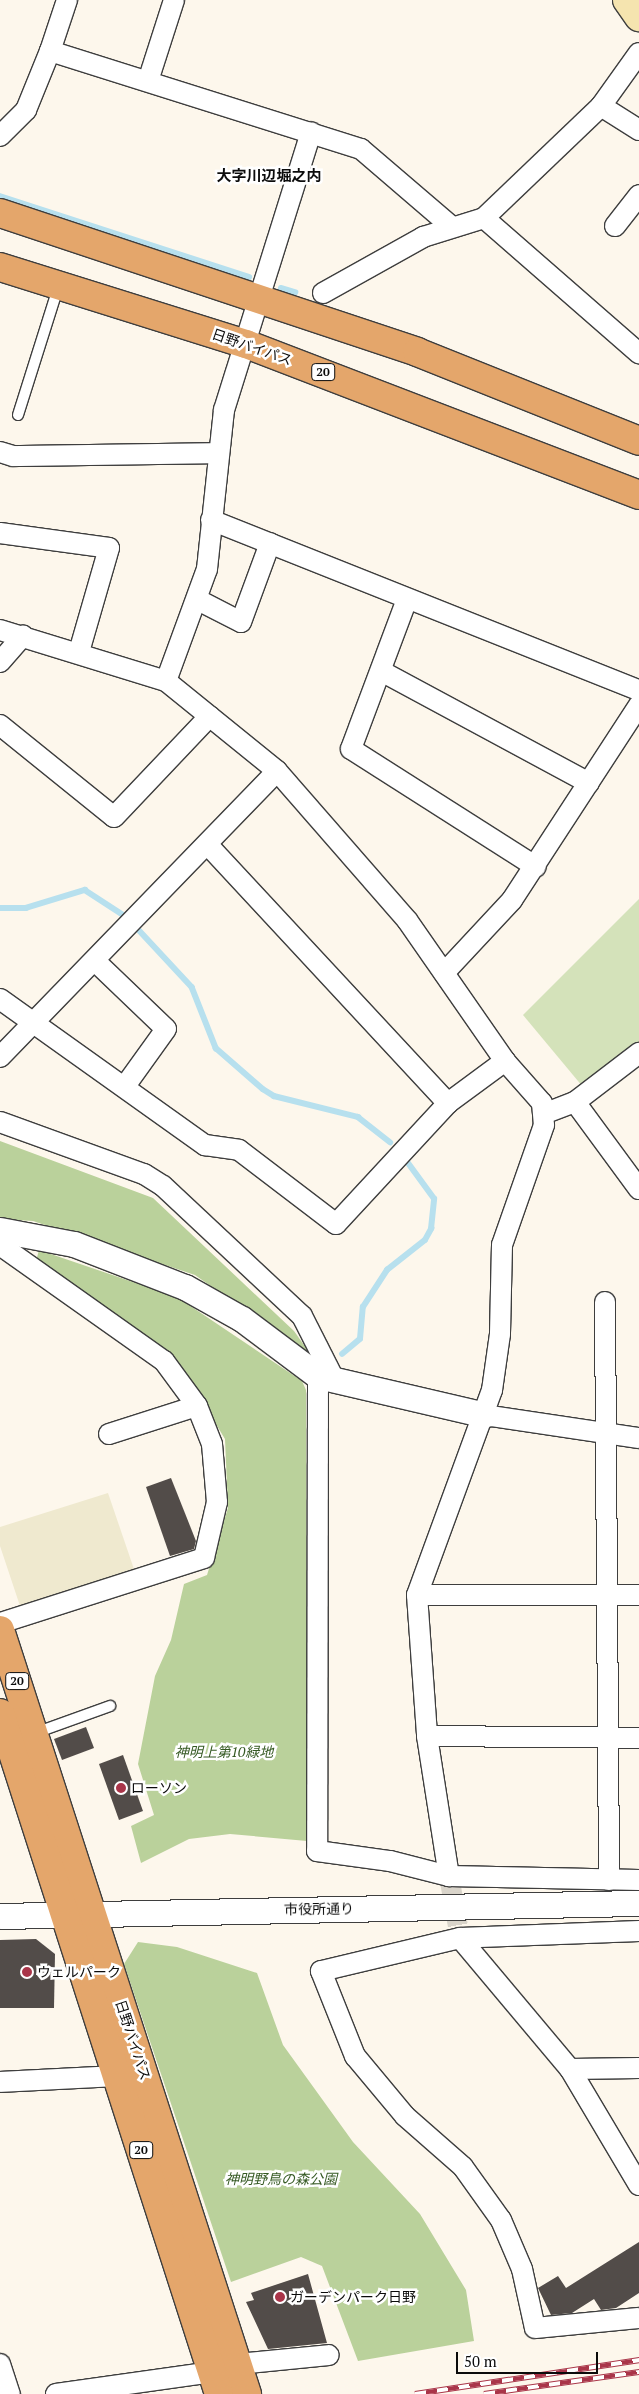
<!DOCTYPE html>
<meta charset="utf-8">
<style>
body{margin:0}
#map{position:relative;width:639px;height:2394px;overflow:hidden;background:#fdf7ec;font-family:"PT Serif","Noto Sans JP",serif}
div>[style]{position:absolute}
.farmland>*{inset:0;background:#efe9cf}
.green>*{inset:0;background:#d4e2ba}
.forest>*{inset:0;background:#bad19b}
.stream>*{height:5.5px;margin:-2.75px;padding:0 2.75px;transform-origin:2.75px;border-radius:2.75px;background:#b7e0ee}
.building>*{inset:0;background:#524c49}
.minor-tunnel>*{height:20px;margin-top:-10px;transform-origin:0;background:repeating-linear-gradient(90deg,#d9d4ca 0 20px,transparent 0 30px)}
.roads{filter:drop-shadow(1px 0 #3e3e3e) drop-shadow(-1px 0 #3e3e3e) drop-shadow(0 1px #3e3e3e) drop-shadow(0 -1px #3e3e3e)}
.service>*{height:10px;margin:-5px;padding:0 5px;transform-origin:5px;border-radius:5px;background:#fff}
.minor>*{height:20px;margin:-10px;padding:0 10px;transform-origin:10px;border-radius:10px;background:#fff}
.tertiary>*{height:25px;margin:-12.5px;padding:0 12.5px;transform-origin:12.5px;border-radius:12.5px;background:#fff}
.secondary>*{height:28px;margin:-14px;padding:0 14px;transform-origin:14px;border-radius:14px;background:#f5e4af}
.trunk>*{height:28px;margin:-14px;padding:0 14px;transform-origin:14px;border-radius:14px;background:#e4a66b}
.rail>*{height:5.5px;margin-top:-2.75px;transform-origin:0;background:repeating-linear-gradient(90deg,#fff 0 11px,#a93549 0 22px);box-sizing:border-box;border-block:1px solid #a93549}
.dots>*{width:14px;height:14px;translate:-50% -50%;box-sizing:border-box;border:2px solid #fff;border-radius:50%}
span{translate:-50% -50%;white-space:nowrap;text-align:center;line-height:1.15;-webkit-text-stroke:5px #fff;paint-order:stroke}
.shield-label span{padding:1px 4px;background:#fff;border:1px solid;border-radius:4px;-webkit-text-stroke-width:0}
.shield-label{font-size:12px;color:#0b0b0b;font-weight:700}
.street-label{font-size:14px;color:#0b0b0b}
.park-label{font-size:14px;color:#365a24;font-style:italic}
.poi-label{font-size:14px;color:#0b0b0b}
.left{translate:0 -50%;text-align:left}
.neighbourhood-label{font-size:15px;color:#0b0b0b;font-weight:700}
.scale{position:absolute;left:456px;top:2352px;width:142px;height:22px;box-sizing:border-box;border:2px solid #0b0b0b;border-top:0;padding-left:6px;font-size:15px;line-height:18px;white-space:nowrap;color:#0b0b0b;-webkit-text-stroke:4px #fff;paint-order:stroke}
</style>
<div id="map">
<div class="farmland">
<i style="clip-path:polygon(108px 1493px,136px 1575px,21px 1609px,0 1546px,0 1527px)"></i>
</div>
<div class="green">
<i style="clip-path:polygon(639px 899px,639px 1050px,583px 1087px,523px 1015px)"></i>
</div>
<div class="forest">
<i style="clip-path:polygon(0 1141px,153px 1198px,294px 1331px,314px 1359px,195px 1275px,33px 1221px,0 1219px)"></i>
<i style="clip-path:polygon(39px 1250px,177px 1297px,302px 1381px,306px 1390px,307px 1841px,230px 1834px,189px 1839px,141px 1863px,131px 1826px,154px 1815px,138px 1764px,155px 1676px,171px 1640px,184px 1584px,207px 1575px,228px 1508px,225px 1439px,181px 1367px,35px 1265px)"></i>
<i style="clip-path:polygon(138px 1942px,177px 1947px,257px 1973px,283px 2045px,353px 2142px,420px 2214px,466px 2290px,474px 2341px,358px 2361px,322px 2266px,301px 2257px,231px 2282px,124px 1964px)"></i>
</div>
<div class="stream">
<i style="left:0;top:196px;width:262px;rotate:18deg"></i>
<i style="left:281px;top:288px;width:15px;rotate:16deg"></i>
<i style="left:0;top:908px;width:26px"></i>
<i style="left:26px;top:908px;width:62px;rotate:-17deg"></i>
<i style="left:85px;top:890px;width:44px;rotate:33deg"></i>
<i style="left:139px;top:930px;width:78px;rotate:47.1deg"></i>
<i style="left:192px;top:987px;width:66px;rotate:68.5deg"></i>
<i style="left:216px;top:1048px;width:62px;rotate:41.1deg"></i>
<i style="left:263px;top:1089px;width:13px;rotate:32deg"></i>
<i style="left:274px;top:1096px;width:87px;rotate:14deg"></i>
<i style="left:358px;top:1117px;width:41px;rotate:38deg"></i>
<i style="left:342px;top:1354px;width:23px;rotate:-40deg"></i>
<i style="left:360px;top:1339px;width:32px;rotate:-85deg"></i>
<i style="left:363px;top:1307px;width:44px;rotate:-57deg"></i>
<i style="left:387px;top:1270px;width:48px;rotate:-38.3deg"></i>
<i style="left:425px;top:1240px;width:13px;rotate:-61deg"></i>
<i style="left:431px;top:1229px;width:30px;rotate:-84deg"></i>
<i style="left:434px;top:1199px;width:46px;rotate:-126.1deg"></i>
</div>
<div class="building">
<i style="clip-path:polygon(171px 1478px,196px 1541px,194px 1549px,170px 1556px,146px 1487px)"></i>
<i style="clip-path:polygon(86px 1727px,94px 1748px,62px 1760px,54px 1739px)"></i>
<i style="clip-path:polygon(123px 1755px,143px 1811px,119px 1820px,99px 1764px)"></i>
<i style="clip-path:polygon(36px 1939px,55px 1954px,54px 2008px,0 2008px,0 1940px)"></i>
<i style="clip-path:polygon(639px 2242px,639px 2293px,616px 2308px,601px 2310px,594px 2299px,572px 2313px,551px 2315px,538px 2288px,558px 2276px,566px 2288px)"></i>
<i style="clip-path:polygon(308px 2274px,327px 2343px,268px 2349px,246px 2302px,254px 2300px,251px 2293px)"></i>
</div>
<div class="minor-tunnel">
<i style="left:449px;top:1876px;width:63px;rotate:79.9deg"></i>
</div>
<div class="roads">
<div class="service">
<i style="left:18px;top:415px;width:136px;rotate:-72.5deg"></i>
<i style="left:35px;top:1733px;width:80px;rotate:-19.8deg"></i>
</div>
<div class="minor">
<i style="left:67px;top:0;width:54px;rotate:108.4deg"></i>
<i style="left:50px;top:51px;width:326px;rotate:17.5deg"></i>
<i style="left:361px;top:149px;width:120px;rotate:40.6deg"></i>
<i style="left:148px;top:81px;width:85px;rotate:-72.2deg"></i>
<i style="left:601px;top:106px;width:45px;rotate:32.3deg"></i>
<i style="left:0;top:136px;width:37px;rotate:-45deg"></i>
<i style="left:26px;top:110px;width:64px;rotate:-67.9deg"></i>
<i style="left:484px;top:218px;width:206px;rotate:41.1deg"></i>
<i style="left:615px;top:226px;width:39px;rotate:-52deg"></i>
<i style="left:323px;top:293px;width:115px;rotate:-29.2deg"></i>
<i style="left:423px;top:237px;width:64px;rotate:-17.3deg"></i>
<i style="left:484px;top:218px;width:162px;rotate:-43.7deg"></i>
<i style="left:601px;top:106px;width:65px;rotate:-54.4deg"></i>
<i style="left:0;top:452px;width:14px;rotate:17deg"></i>
<i style="left:13px;top:456px;width:204px;rotate:-0.8deg"></i>
<i style="left:211px;top:520px;width:461px;rotate:21.7deg"></i>
<i style="left:0;top:533px;width:110px;rotate:7.8deg"></i>
<i style="left:109px;top:548px;width:108px;rotate:106.1deg"></i>
<i style="left:407px;top:599px;width:160px;rotate:110.5deg"></i>
<i style="left:351px;top:749px;width:219px;rotate:32.5deg"></i>
<i style="left:198px;top:600px;width:48px;rotate:27.1deg"></i>
<i style="left:241px;top:622px;width:84px;rotate:-69.8deg"></i>
<i style="left:0;top:630px;width:174px;rotate:17.1deg"></i>
<i style="left:166px;top:681px;width:143px;rotate:39deg"></i>
<i style="left:277px;top:771px;width:198px;rotate:48.9deg"></i>
<i style="left:407px;top:920px;width:172px;rotate:55.2deg"></i>
<i style="left:505px;top:1061px;width:56px;rotate:48.6deg"></i>
<i style="left:542px;top:1103px;width:22px;rotate:85deg"></i>
<i style="left:544px;top:1125px;width:127px;rotate:109.3deg"></i>
<i style="left:502px;top:1245px;width:89px;rotate:91.3deg"></i>
<i style="left:500px;top:1334px;width:57px;rotate:98.1deg"></i>
<i style="left:492px;top:1390px;width:218px;rotate:110.1deg"></i>
<i style="left:417px;top:1595px;width:141px;rotate:85.9deg"></i>
<i style="left:427px;top:1736px;width:142px;rotate:81.1deg"></i>
<i style="left:449px;top:1876px;width:190px;rotate:1.2deg"></i>
<i style="left:0;top:662px;width:35px;rotate:-49deg"></i>
<i style="left:381px;top:671px;width:236px;rotate:28.3deg"></i>
<i style="left:166px;top:681px;width:119px;rotate:-69.9deg"></i>
<i style="left:207px;top:569px;width:160px;rotate:-83.9deg"></i>
<i style="left:224px;top:410px;width:291px;rotate:-72.6deg"></i>
<i style="left:0;top:725px;width:146px;rotate:38.9deg"></i>
<i style="left:114px;top:817px;width:139px;rotate:-46.5deg"></i>
<i style="left:207px;top:844px;width:354px;rotate:47.1deg"></i>
<i style="left:95px;top:961px;width:98px;rotate:43.8deg"></i>
<i style="left:166px;top:1029px;width:70px;rotate:125.7deg"></i>
<i style="left:444px;top:973px;width:100px;rotate:-47deg"></i>
<i style="left:512px;top:900px;width:233px;rotate:-56.9deg"></i>
<i style="left:0;top:999px;width:252px;rotate:35.5deg"></i>
<i style="left:205px;top:1145px;width:34px;rotate:8deg"></i>
<i style="left:239px;top:1150px;width:122px;rotate:37.3deg"></i>
<i style="left:336px;top:1224px;width:165px;rotate:-47.2deg"></i>
<i style="left:448px;top:1103px;width:71px;rotate:-36.4deg"></i>
<i style="left:0;top:1057px;width:398px;rotate:-45.9deg"></i>
<i style="left:575px;top:1102px;width:81px;rotate:-37.4deg"></i>
<i style="left:546px;top:1113px;width:31px;rotate:-21deg"></i>
<i style="left:575px;top:1102px;width:108px;rotate:53.7deg"></i>
<i style="left:0;top:1122px;width:153px;rotate:19.9deg"></i>
<i style="left:144px;top:1174px;width:22px;rotate:32deg"></i>
<i style="left:163px;top:1186px;width:190px;rotate:43.1deg"></i>
<i style="left:302px;top:1316px;width:71px;rotate:63.1deg"></i>
<i style="left:0;top:1245px;width:201px;rotate:35.3deg"></i>
<i style="left:164px;top:1361px;width:56px;rotate:53.7deg"></i>
<i style="left:197px;top:1406px;width:41px;rotate:68.5deg"></i>
<i style="left:212px;top:1444px;width:58px;rotate:85.1deg"></i>
<i style="left:217px;top:1502px;width:57px;rotate:103.1deg"></i>
<i style="left:204px;top:1558px;width:214px;rotate:162.3deg"></i>
<i style="left:605px;top:1302px;width:578px;rotate:89.6deg"></i>
<i style="left:318px;top:1376px;width:475px;rotate:90.1deg"></i>
<i style="left:317px;top:1851px;width:74px;rotate:7.8deg"></i>
<i style="left:390px;top:1861px;width:61px;rotate:14.3deg"></i>
<i style="left:485px;top:1415px;width:156px;rotate:8.5deg"></i>
<i style="left:109px;top:1434px;width:92px;rotate:-17.7deg"></i>
<i style="left:417px;top:1595px;width:222px"></i>
<i style="left:427px;top:1736px;width:212px;rotate:0.5deg"></i>
<i style="left:639px;top:1931px;width:179px;rotate:177.8deg"></i>
<i style="left:460px;top:1938px;width:143px;rotate:166.6deg"></i>
<i style="left:321px;top:1971px;width:92px;rotate:68.2deg"></i>
<i style="left:355px;top:2056px;width:78px;rotate:50.2deg"></i>
<i style="left:405px;top:2116px;width:77px;rotate:41.3deg"></i>
<i style="left:463px;top:2167px;width:65px;rotate:54.4deg"></i>
<i style="left:501px;top:2220px;width:53px;rotate:66.8deg"></i>
<i style="left:522px;top:2269px;width:60px;rotate:77.6deg"></i>
<i style="left:535px;top:2328px;width:104px;rotate:-5.5deg"></i>
<i style="left:460px;top:1938px;width:171px;rotate:50deg"></i>
<i style="left:570px;top:2069px;width:135px;rotate:59.3deg"></i>
<i style="left:570px;top:2069px;width:69px;rotate:-0.8deg"></i>
<i style="left:0;top:2082px;width:117px;rotate:-2.9deg"></i>
<i style="left:0;top:2364px;width:32px;rotate:72deg"></i>
<i style="left:238px;top:2364px;width:91px;rotate:-5.6deg"></i>
<i style="left:56px;top:2394px;width:158px;rotate:-8deg"></i>
</div>
<div class="tertiary">
<i style="left:0;top:1230px;width:75px;rotate:10.7deg"></i>
<i style="left:74px;top:1244px;width:119px;rotate:21.2deg"></i>
<i style="left:185px;top:1287px;width:65px;rotate:29.3deg"></i>
<i style="left:242px;top:1319px;width:95px;rotate:36.9deg"></i>
<i style="left:318px;top:1376px;width:171px;rotate:13.1deg"></i>
<i style="left:0;top:1916px;width:639px;rotate:-1.17deg"></i>
</div>
<div class="secondary">
<i style="left:627px;top:0;width:21px;rotate:55deg"></i>
</div>
<div class="trunk">
<i style="left:0;top:213px;width:440px;rotate:18.4deg"></i>
<i style="left:417px;top:352px;width:239px;rotate:21.8deg"></i>
<i style="left:0;top:267px;width:258px;rotate:17.4deg"></i>
<i style="left:246px;top:344px;width:421px;rotate:21deg"></i>
<i style="left:0;top:1630px;width:803px;rotate:72.08deg"></i>
<i style="left:0;top:1713px;width:715px;rotate:72.17deg"></i>
</div>
</div>
<div class="rail">
<i style="left:415px;top:2394px;width:227px;rotate:-8.6deg"></i>
<i style="left:484px;top:2394px;width:157px;rotate:-8.1deg"></i>
</div>
<div class="dots">
<i style="left:121px;top:1788px;background:#a93549"></i>
<i style="left:27px;top:1972px;background:#a93549"></i>
<i style="left:280px;top:2297px;background:#a93549"></i>
</div>
<div class="shield-label">
<span style="left:323px;top:372px">20</span>
<span style="left:17px;top:1681px">20</span>
<span style="left:141px;top:2150px">20</span>
</div>
<div class="street-label">
<span style="left:252px;top:347px;rotate:19deg">日野バイパス</span>
<span style="left:319px;top:1909px;rotate:-1deg">市役所通り</span>
<span style="left:133px;top:2040px;rotate:72deg">日野バイパス</span>
</div>
<div class="park-label">
<span style="left:224px;top:1752px">神明上第10緑地</span>
<span style="left:281px;top:2179px">神明野鳥の森公園</span>
</div>
<div class="poi-label">
<span class="left" style="left:131px;top:1788px">ローソン</span>
<span class="left" style="left:37px;top:1972px">ウェルパーク</span>
<span class="left" style="left:290px;top:2297px">ガーデンパーク日野</span>
</div>
<div class="neighbourhood-label">
<span style="left:269px;top:176px">大字川辺堀之内</span>
</div>
<div class="scale">50 m</div>
</div>
